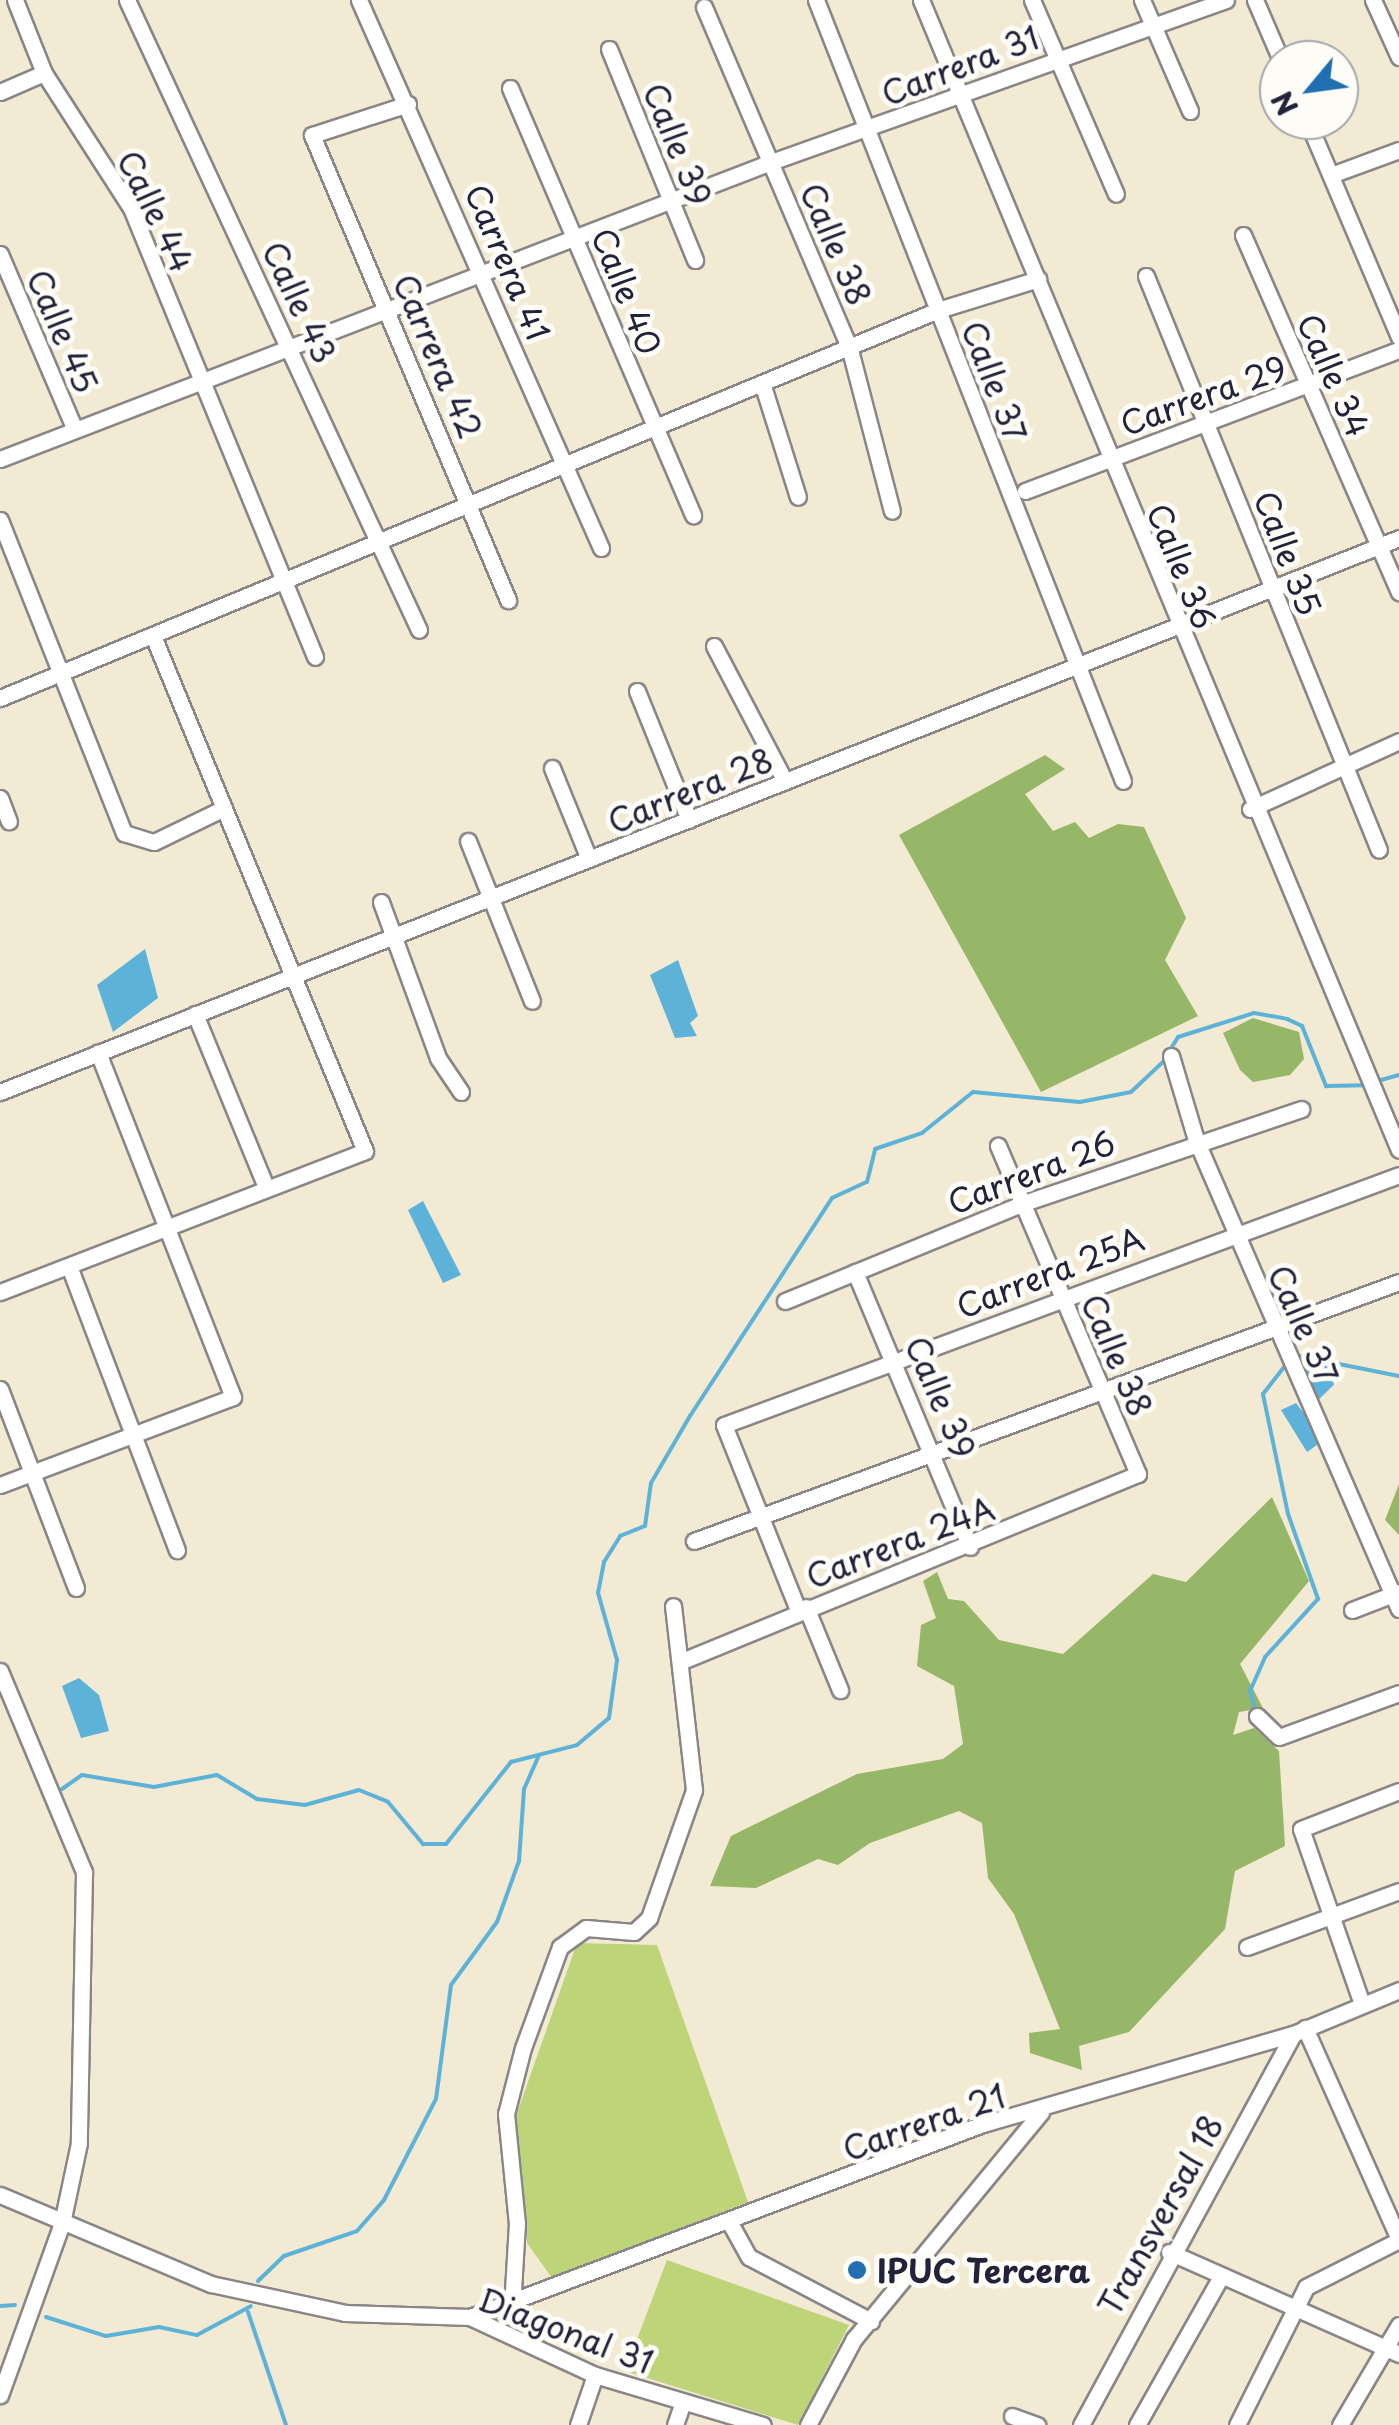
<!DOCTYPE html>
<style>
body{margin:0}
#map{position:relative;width:1399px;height:2425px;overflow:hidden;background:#f2ead3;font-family:"Playpen Sans",sans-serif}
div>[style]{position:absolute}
.green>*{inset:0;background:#bed478}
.forest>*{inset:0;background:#96b668}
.water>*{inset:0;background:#5db2d9}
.stream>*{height:4px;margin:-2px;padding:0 2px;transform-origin:2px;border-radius:2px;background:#5db2d9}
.roads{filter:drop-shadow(2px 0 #8a8687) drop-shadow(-2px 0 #8a8687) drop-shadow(0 2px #8a8687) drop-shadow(0 -2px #8a8687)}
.minor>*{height:15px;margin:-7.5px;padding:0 7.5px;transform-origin:7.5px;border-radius:7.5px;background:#fff}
.dots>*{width:28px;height:28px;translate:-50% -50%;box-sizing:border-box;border:5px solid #fdfcf7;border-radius:50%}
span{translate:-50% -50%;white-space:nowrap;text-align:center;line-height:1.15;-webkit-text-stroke:10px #fdfcf7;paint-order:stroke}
.street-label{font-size:32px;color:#22223b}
.poi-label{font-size:32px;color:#22223b;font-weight:700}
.left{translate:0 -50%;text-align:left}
.north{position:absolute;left:1259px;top:40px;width:100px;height:100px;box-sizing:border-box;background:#fdfcf7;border:2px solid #a5a5ac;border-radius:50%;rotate:241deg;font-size:28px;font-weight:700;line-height:40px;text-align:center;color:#22223b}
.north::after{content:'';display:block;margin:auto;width:35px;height:45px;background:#1f6fb2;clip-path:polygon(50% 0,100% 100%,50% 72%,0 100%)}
</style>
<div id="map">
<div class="green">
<i style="clip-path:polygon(577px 1943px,657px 1945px,748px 2202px,552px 2278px,527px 2243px,516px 2116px)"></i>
<i style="clip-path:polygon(667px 2260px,849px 2325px,798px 2425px,625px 2371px)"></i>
</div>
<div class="forest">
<i style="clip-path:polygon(1045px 755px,1065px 769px,1025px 794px,1053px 831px,1075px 822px,1089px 838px,1118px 824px,1144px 827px,1186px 918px,1165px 960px,1198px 1016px,1041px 1092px,899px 835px)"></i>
<i style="clip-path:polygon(1253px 1018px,1299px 1032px,1304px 1059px,1290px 1075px,1253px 1082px,1240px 1070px,1223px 1033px)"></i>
<i style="clip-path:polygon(1399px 1484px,1399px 1535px,1385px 1520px)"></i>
<i style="clip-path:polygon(1272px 1497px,1309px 1581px,1240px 1664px,1263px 1708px,1239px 1712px,1233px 1735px,1254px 1728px,1279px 1751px,1285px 1846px,1235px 1871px,1225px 1929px,1129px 2032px,1079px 2046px,1082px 2070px,1030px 2053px,1029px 2033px,1060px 2029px,1014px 1914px,988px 1878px,982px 1823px,959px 1811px,870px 1843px,838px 1865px,818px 1859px,756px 1888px,710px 1886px,731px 1836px,857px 1774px,943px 1759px,963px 1744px,954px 1686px,917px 1666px,921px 1625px,936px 1618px,923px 1581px,937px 1572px,948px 1599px,964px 1601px,999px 1640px,1063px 1654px,1153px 1574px,1186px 1582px)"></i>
</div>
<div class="water">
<i style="clip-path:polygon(145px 949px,158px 998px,113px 1032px,97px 985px)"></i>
<i style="clip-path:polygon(678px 960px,698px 1016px,690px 1023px,697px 1036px,675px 1038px,650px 975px)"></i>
<i style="clip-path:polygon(423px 1201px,461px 1275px,443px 1283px,408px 1210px)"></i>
<i style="clip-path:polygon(1320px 1362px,1343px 1376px,1313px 1405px,1303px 1373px)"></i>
<i style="clip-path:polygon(1296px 1403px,1324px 1440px,1307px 1452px,1281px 1410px)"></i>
<i style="clip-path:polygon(79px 1678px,99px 1695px,109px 1731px,81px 1738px,62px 1686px)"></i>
</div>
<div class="stream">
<i style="left:1170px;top:1050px;width:15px;rotate:-58deg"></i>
<i style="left:1178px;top:1037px;width:80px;rotate:-17.5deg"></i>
<i style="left:1254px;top:1013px;width:34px;rotate:10deg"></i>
<i style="left:1287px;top:1019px;width:17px;rotate:25deg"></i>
<i style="left:1302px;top:1026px;width:65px;rotate:68.2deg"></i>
<i style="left:1326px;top:1086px;width:39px;rotate:-1deg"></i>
<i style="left:1374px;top:1082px;width:26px;rotate:-16deg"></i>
<i style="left:1296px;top:1358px;width:29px;rotate:-16deg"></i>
<i style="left:1324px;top:1350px;width:21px;rotate:43deg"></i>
<i style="left:1339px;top:1364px;width:61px;rotate:11.3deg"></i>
<i style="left:1256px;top:1711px;width:21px;rotate:-107deg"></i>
<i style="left:1250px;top:1691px;width:37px;rotate:-66deg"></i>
<i style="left:1265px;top:1657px;width:79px;rotate:-47.6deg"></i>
<i style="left:1318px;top:1599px;width:90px;rotate:-109.4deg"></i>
<i style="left:1288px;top:1514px;width:123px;rotate:-101.8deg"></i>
<i style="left:1263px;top:1394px;width:39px;rotate:-52deg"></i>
<i style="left:62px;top:1789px;width:24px;rotate:-35deg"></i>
<i style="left:82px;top:1775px;width:73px;rotate:9.5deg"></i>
<i style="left:154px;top:1787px;width:64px;rotate:-10.8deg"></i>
<i style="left:217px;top:1775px;width:47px;rotate:31deg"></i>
<i style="left:257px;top:1799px;width:48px;rotate:7.1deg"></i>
<i style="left:305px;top:1805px;width:56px;rotate:-15.5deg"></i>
<i style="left:359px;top:1790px;width:31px;rotate:22deg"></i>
<i style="left:388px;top:1802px;width:55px;rotate:50.2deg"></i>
<i style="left:423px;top:1844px;width:23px"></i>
<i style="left:446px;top:1844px;width:105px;rotate:-51.6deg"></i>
<i style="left:511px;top:1762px;width:68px;rotate:-14.4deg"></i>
<i style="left:577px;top:1745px;width:42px;rotate:-40.2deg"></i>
<i style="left:609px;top:1718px;width:59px;rotate:-82.1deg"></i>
<i style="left:617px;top:1660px;width:70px;rotate:-105.8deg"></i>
<i style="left:598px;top:1593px;width:32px;rotate:-79deg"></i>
<i style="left:604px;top:1562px;width:31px;rotate:-58deg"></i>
<i style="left:620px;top:1536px;width:27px;rotate:-22deg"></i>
<i style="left:645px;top:1526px;width:43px;rotate:-82.1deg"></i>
<i style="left:651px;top:1483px;width:78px;rotate:-59.8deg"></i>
<i style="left:690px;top:1416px;width:260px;rotate:-56.9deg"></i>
<i style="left:832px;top:1198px;width:38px;rotate:-25deg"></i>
<i style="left:867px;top:1182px;width:34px;rotate:-76deg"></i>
<i style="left:875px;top:1149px;width:50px;rotate:-18.8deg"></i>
<i style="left:922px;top:1133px;width:65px;rotate:-38.8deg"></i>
<i style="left:973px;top:1092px;width:107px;rotate:5.3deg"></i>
<i style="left:1080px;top:1102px;width:52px;rotate:-11.1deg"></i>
<i style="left:1131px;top:1092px;width:48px;rotate:-43.3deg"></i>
<i style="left:258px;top:2281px;width:36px;rotate:-44deg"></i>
<i style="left:284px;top:2256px;width:77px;rotate:-18.9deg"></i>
<i style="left:357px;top:2231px;width:41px;rotate:-48.9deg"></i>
<i style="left:384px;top:2200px;width:114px;rotate:-62.8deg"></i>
<i style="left:436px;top:2099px;width:115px;rotate:-82.5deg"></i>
<i style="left:451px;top:1985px;width:78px;rotate:-53.9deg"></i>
<i style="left:497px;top:1922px;width:65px;rotate:-70.2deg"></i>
<i style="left:519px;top:1861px;width:72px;rotate:-86deg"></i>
<i style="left:524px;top:1789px;width:35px;rotate:-66deg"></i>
<i style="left:0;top:2306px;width:15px;rotate:-4deg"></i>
<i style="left:248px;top:2312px;width:119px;rotate:71.4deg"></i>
<i style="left:46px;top:2317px;width:63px;rotate:17.6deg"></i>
<i style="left:106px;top:2336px;width:54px;rotate:-9.6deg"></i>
<i style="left:159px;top:2327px;width:39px;rotate:12deg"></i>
<i style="left:197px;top:2335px;width:61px;rotate:-28.2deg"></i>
</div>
<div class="roads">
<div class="minor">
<i style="left:15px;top:0;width:79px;rotate:68.3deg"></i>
<i style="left:44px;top:73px;width:161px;rotate:57.2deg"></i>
<i style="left:131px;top:208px;width:485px;rotate:67.7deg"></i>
<i style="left:127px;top:0;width:694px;rotate:65.13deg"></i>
<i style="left:359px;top:0;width:599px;rotate:66.17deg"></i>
<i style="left:816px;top:0;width:839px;rotate:68.54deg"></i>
<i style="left:921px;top:0;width:1245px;rotate:67.43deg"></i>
<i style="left:1032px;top:0;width:211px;rotate:66.6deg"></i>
<i style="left:1142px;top:0;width:121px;rotate:66.6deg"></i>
<i style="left:1255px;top:0;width:65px;rotate:66.6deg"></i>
<i style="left:1373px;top:0;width:63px;rotate:65.5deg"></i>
<i style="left:704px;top:7px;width:373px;rotate:66.9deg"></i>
<i style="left:850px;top:350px;width:166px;rotate:75.4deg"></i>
<i style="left:609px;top:49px;width:228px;rotate:67.8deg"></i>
<i style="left:510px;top:88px;width:465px;rotate:66.8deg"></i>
<i style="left:0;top:92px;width:48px;rotate:-23.4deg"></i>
<i style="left:408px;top:104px;width:101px;rotate:162.1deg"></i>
<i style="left:312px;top:135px;width:505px;rotate:67.14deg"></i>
<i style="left:1307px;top:120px;width:236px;rotate:67deg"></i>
<i style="left:1331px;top:175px;width:72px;rotate:-20.2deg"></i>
<i style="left:1243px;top:235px;width:390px;rotate:66.4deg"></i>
<i style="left:0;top:254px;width:191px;rotate:66.9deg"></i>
<i style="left:1146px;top:276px;width:619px;rotate:67.91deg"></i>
<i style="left:763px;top:386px;width:116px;rotate:72.5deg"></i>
<i style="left:0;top:459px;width:826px;rotate:-21.07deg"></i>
<i style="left:771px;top:162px;width:483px;rotate:-19.6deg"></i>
<i style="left:1025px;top:491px;width:400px;rotate:-20.7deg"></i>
<i style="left:0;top:520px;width:337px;rotate:68.4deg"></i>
<i style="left:124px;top:833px;width:31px;rotate:17deg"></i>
<i style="left:154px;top:842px;width:78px;rotate:-25.9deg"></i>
<i style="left:714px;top:646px;width:153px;rotate:62.3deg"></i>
<i style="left:637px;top:691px;width:139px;rotate:68deg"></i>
<i style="left:0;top:698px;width:1015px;rotate:-22.47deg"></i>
<i style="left:938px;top:310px;width:105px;rotate:-17.2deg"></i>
<i style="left:552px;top:768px;width:98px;rotate:67.9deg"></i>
<i style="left:0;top:798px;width:25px;rotate:69deg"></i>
<i style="left:1250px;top:809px;width:164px;rotate:-24.5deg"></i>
<i style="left:468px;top:841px;width:172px;rotate:68.2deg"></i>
<i style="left:381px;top:902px;width:166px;rotate:69.9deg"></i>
<i style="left:438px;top:1058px;width:41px;rotate:55.9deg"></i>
<i style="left:195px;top:1014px;width:185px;rotate:67.7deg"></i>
<i style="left:1171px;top:1056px;width:88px;rotate:73.4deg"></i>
<i style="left:1196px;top:1140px;width:511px;rotate:66.6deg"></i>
<i style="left:0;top:1092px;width:1505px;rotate:-21.6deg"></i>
<i style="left:69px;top:1266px;width:304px;rotate:69.2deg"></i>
<i style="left:855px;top:1272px;width:298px;rotate:67.3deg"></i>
<i style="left:0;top:1292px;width:391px;rotate:-21.1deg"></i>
<i style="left:365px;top:1151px;width:557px;rotate:-112.37deg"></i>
<i style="left:785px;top:1301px;width:255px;rotate:-22.3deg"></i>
<i style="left:1021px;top:1204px;width:296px;rotate:-18.7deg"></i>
<i style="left:0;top:1389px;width:213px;rotate:69.1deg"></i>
<i style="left:0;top:1485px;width:249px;rotate:-20.7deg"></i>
<i style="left:233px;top:1397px;width:370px;rotate:-111.4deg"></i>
<i style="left:694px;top:1541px;width:751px;rotate:-20.17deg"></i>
<i style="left:806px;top:1607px;width:90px;rotate:67.7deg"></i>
<i style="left:798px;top:1610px;width:199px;rotate:-111.8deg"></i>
<i style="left:724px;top:1425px;width:720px;rotate:-20.32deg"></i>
<i style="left:1352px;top:1610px;width:50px;rotate:-21deg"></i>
<i style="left:682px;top:1661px;width:493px;rotate:-22.3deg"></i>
<i style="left:1138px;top:1474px;width:357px;rotate:-113.1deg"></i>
<i style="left:0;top:1671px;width:218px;rotate:67.3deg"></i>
<i style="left:84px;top:1872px;width:271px;rotate:91.1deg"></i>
<i style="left:79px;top:2143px;width:82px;rotate:102deg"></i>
<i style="left:62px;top:2223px;width:183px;rotate:109.8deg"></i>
<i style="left:1257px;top:1716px;width:30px;rotate:44deg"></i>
<i style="left:1279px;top:1737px;width:128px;rotate:-20.1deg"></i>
<i style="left:1247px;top:1947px;width:162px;rotate:-20.2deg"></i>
<i style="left:1362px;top:2004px;width:185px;rotate:-109.2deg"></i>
<i style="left:1301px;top:1829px;width:105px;rotate:-21.2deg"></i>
<i style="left:1305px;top:2028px;width:231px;rotate:66deg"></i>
<i style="left:0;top:2195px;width:229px;rotate:22.9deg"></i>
<i style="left:211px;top:2284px;width:137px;rotate:12.2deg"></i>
<i style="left:345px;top:2313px;width:125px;rotate:1.8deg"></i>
<i style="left:470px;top:2317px;width:138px;rotate:24.9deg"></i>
<i style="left:595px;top:2375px;width:175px;rotate:16.6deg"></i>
<i style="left:730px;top:2223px;width:39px;rotate:61deg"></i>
<i style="left:749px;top:2257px;width:138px;rotate:27.7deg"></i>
<i style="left:1169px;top:2252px;width:252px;rotate:23.9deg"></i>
<i style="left:512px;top:2307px;width:83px;rotate:-86.6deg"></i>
<i style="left:517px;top:2224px;width:111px;rotate:-95.7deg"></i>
<i style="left:506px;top:2114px;width:68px;rotate:-75.6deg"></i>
<i style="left:523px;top:2048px;width:108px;rotate:-69.9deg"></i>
<i style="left:560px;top:1947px;width:32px;rotate:-36deg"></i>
<i style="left:586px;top:1928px;width:48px;rotate:4.8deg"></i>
<i style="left:634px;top:1932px;width:21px;rotate:-43deg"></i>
<i style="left:649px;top:1918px;width:136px;rotate:-70.6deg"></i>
<i style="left:694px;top:1790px;width:185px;rotate:-96.5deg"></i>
<i style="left:470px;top:2317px;width:548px;rotate:-20.62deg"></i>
<i style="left:983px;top:2124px;width:323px;rotate:-16.2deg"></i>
<i style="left:1293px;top:2034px;width:115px;rotate:-22.5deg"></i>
<i style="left:1012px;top:2416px;width:27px;rotate:20deg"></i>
<i style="left:578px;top:2425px;width:53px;rotate:-71.2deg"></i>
<i style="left:675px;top:2425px;width:24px;rotate:-71deg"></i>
<i style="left:808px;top:2425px;width:98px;rotate:-61.9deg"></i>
<i style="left:854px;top:2339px;width:294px;rotate:-50.5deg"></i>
<i style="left:1081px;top:2425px;width:445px;rotate:-61.5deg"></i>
<i style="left:1137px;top:2425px;width:169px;rotate:-60.5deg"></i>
<i style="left:1237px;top:2425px;width:154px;rotate:-63.4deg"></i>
<i style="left:1306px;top:2287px;width:104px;rotate:-26.8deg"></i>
<i style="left:1340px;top:2425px;width:116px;rotate:-59.5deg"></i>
</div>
</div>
<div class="dots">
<i style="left:857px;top:2270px;background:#1f6fb2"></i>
</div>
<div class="street-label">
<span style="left:960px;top:65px;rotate:-21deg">Carrera 31</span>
<span style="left:678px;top:144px;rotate:68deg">Calle 39</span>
<span style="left:156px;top:211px;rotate:64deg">Calle 44</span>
<span style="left:836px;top:244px;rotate:67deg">Calle 38</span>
<span style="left:508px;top:262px;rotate:67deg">Carrera 41</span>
<span style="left:627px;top:291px;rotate:68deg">Calle 40</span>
<span style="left:300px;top:302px;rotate:65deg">Calle 43</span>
<span style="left:63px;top:331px;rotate:67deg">Calle 45</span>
<span style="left:438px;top:356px;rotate:67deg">Carrera 42</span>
<span style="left:1334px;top:375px;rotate:66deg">Calle 34</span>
<span style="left:995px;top:381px;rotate:69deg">Calle 37</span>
<span style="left:1203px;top:395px;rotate:-20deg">Carrera 29</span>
<span style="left:1288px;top:553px;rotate:69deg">Calle 35</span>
<span style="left:1182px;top:566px;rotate:68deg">Calle 36</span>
<span style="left:690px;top:790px;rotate:-22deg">Carrera 28</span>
<span style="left:1031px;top:1172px;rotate:-21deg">Carrera 26</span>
<span style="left:1050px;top:1272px;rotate:-21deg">Carrera 25A</span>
<span style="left:1304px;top:1324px;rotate:66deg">Calle 37</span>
<span style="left:1117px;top:1355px;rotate:67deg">Calle 38</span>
<span style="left:941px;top:1397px;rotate:67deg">Calle 39</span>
<span style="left:900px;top:1542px;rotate:-21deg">Carrera 24A</span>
<span style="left:924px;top:2122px;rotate:-19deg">Carrera 21</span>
<span style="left:1160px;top:2215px;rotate:-61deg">Transversal 18</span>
<span style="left:566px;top:2330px;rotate:21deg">Diagonal 31</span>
</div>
<div class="poi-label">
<span class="left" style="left:877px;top:2270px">IPUC Tercera</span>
</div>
<div class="north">N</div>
</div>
